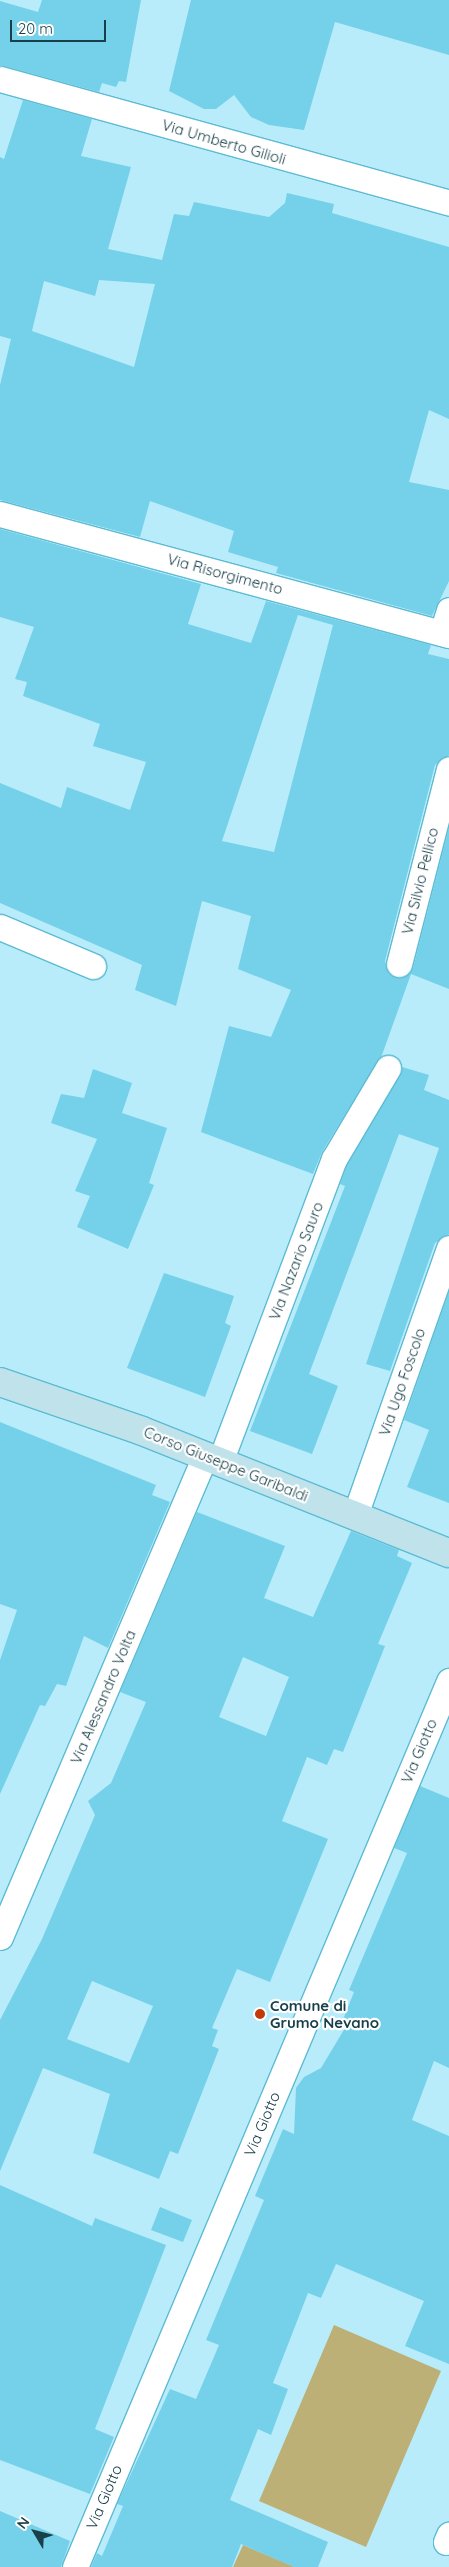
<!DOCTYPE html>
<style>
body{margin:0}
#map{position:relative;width:449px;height:2567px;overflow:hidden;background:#b8ecfb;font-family:Quicksand,sans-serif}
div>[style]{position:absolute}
.green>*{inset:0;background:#bdb076}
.building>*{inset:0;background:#74d1e9}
.roads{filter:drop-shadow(1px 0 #5dbbd3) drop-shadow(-1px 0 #5dbbd3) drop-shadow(0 1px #5dbbd3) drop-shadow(0 -1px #5dbbd3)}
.street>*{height:25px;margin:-12.5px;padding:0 12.5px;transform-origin:12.5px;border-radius:12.5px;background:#fff}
.secondary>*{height:28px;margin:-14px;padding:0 14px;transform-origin:14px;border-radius:14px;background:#c0e3eb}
.dots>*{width:14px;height:14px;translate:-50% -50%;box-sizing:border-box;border:2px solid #fff;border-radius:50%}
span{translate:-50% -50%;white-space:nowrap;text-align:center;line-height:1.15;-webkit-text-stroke:4.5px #fff;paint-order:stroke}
.street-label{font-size:15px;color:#19404a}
.poi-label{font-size:15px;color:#19404a;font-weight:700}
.left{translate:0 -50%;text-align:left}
.north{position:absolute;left:10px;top:2507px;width:50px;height:50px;-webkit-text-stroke:4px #fff;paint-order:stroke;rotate:307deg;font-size:14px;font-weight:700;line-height:20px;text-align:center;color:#19404a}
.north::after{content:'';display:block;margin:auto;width:18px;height:22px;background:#19404a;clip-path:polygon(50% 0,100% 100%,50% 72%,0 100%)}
.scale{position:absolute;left:10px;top:20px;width:96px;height:22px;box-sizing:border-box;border:2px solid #19404a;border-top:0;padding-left:6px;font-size:15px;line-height:18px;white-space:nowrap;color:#19404a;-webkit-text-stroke:4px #fff;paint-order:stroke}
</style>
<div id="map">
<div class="green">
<i style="clip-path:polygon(334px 2325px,441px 2371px,366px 2547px,259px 2501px)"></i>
<i style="clip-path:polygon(243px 2545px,295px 2567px,233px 2567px)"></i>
</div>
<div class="building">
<i style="clip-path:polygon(42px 0,141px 0,126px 82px,119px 81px,116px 87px,102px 83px,99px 92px,0 65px,0 1px,38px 12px)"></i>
<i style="clip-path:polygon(191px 0,449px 0,449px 55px,335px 22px,304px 130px,269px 125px,251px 117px,234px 95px,216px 109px,204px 109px,169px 91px)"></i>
<i style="clip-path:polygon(evenodd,23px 100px,92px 119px,81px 156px,131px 167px,108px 249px,162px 260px,174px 214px,189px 216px,194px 202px,269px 217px,285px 203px,287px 193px,334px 204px,332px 213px,449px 247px,449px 419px,429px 410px,409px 482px,449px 490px,449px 581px,432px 616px,276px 573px,278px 567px,228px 552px,234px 531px,150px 501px,140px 537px,0 500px,0 385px,11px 339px,0 336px,0 157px,4px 159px,23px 100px,99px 280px,155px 284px,134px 367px,32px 331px,44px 281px,95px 296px,99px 280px)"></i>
<i style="clip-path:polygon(evenodd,0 529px,201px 584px,188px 624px,251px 643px,266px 601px,431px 645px,428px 654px,449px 659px,449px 755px,435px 765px,385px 961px,389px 974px,396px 978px,413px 968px,449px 827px,449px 989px,411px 974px,382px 1055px,322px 1152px,313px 1174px,201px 1132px,229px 1026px,271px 1037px,291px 990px,238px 969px,251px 916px,202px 901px,176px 1006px,135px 990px,142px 965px,0 903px,0 783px,61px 808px,67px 787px,130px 810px,146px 762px,93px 746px,100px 724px,23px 696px,27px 682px,15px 679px,34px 627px,0 617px,0 529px,298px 615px,333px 625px,274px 852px,222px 841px,298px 615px)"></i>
<i style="clip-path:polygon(402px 1067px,429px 1075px,424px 1090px,449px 1100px,449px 1234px,435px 1243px,390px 1371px,366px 1364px,439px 1148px,399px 1134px,309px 1374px,338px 1386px,312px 1454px,250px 1431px,345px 1186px,340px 1184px,347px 1165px)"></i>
<i style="clip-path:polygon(93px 1069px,132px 1083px,122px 1113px,167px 1128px,149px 1183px,154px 1185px,128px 1249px,77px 1227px,90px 1196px,75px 1191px,97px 1139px,51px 1123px,61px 1094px,84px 1098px)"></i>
<i style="clip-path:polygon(164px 1273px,234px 1296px,225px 1323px,231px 1326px,205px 1397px,127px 1368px)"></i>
<i style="clip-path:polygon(449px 1291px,449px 1503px,407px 1487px,429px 1430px,404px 1420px)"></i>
<i style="clip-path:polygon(0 1422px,156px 1485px,152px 1495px,170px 1502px,108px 1648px,84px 1636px,66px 1686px,57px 1684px,45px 1706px,40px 1705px,0 1794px,0 1660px,17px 1610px,0 1604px)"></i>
<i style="clip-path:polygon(evenodd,197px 1512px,285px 1546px,264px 1598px,313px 1617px,351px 1531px,399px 1550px,397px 1556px,412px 1563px,378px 1644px,385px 1646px,343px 1752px,334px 1749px,327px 1765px,307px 1757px,282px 1821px,328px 1839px,270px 1982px,237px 1969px,212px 2028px,218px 2030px,212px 2046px,219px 2049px,178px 2154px,170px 2151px,159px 2179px,93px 2153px,110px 2094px,43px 2068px,0 2171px,0 2020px,42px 1939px,95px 1815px,88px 1801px,111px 1783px,146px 1702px,120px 1692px,197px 1512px,243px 1657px,289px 1677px,266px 1736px,219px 1717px,243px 1657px,197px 1512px,92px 1981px,153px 2006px,129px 2063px,67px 2039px,92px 1981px)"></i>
<i style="clip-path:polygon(420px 1786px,449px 1798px,449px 2068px,434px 2061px,412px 2120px,449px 2136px,449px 2364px,405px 2346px,424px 2301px,336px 2264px,321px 2298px,308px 2293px,273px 2383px,288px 2389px,271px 2435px,258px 2429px,230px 2500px,328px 2542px,318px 2567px,294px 2567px,241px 2544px,232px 2567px,91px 2567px,97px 2553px,102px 2556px,123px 2506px,117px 2504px,170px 2389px,196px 2399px,219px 2345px,206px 2340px,264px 2200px,255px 2196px,283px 2129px,294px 2134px,296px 2088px,304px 2077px,321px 2068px,348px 2023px,342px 2022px,354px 1992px,349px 1990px,407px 1853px,394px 1848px)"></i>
<i style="clip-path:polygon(0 2185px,92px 2226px,95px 2218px,166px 2245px,95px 2429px,114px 2437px,90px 2494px,0 2460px)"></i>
<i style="clip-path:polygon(160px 2207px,192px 2220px,183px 2242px,151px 2230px)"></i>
<i style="clip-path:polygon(0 2511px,70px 2541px,61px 2567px,0 2567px)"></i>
</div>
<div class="roads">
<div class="street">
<i style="left:0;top:79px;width:466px;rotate:15.4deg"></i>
<i style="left:0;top:514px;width:465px;rotate:15.1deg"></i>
<i style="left:442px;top:633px;width:24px;rotate:-73deg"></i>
<i style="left:0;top:927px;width:101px;rotate:22.8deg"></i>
<i style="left:399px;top:964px;width:201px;rotate:-75.6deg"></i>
<i style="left:220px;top:1462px;width:324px;rotate:-69.4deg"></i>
<i style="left:334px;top:1159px;width:106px;rotate:-59.3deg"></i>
<i style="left:355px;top:1515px;width:283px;rotate:-70.6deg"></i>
<i style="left:0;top:1937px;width:523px;rotate:-66.92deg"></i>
<i style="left:446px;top:2542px;width:8px;rotate:-67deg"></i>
<i style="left:75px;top:2567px;width:962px;rotate:-67.11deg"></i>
</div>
<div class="secondary">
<i style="left:0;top:1382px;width:150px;rotate:19deg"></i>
<i style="left:142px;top:1431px;width:330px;rotate:21.7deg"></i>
</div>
</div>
<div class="dots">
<i style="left:260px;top:2014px;background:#c23a08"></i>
</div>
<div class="street-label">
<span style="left:224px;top:142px;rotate:16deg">Via Umberto Gilioli</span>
<span style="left:225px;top:574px;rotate:15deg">Via Risorgimento</span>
<span style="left:420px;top:881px;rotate:-76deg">Via Silvio Pellico</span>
<span style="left:296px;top:1261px;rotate:-69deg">Via Nazario Sauro</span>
<span style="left:402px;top:1382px;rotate:-71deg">Via Ugo Foscolo</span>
<span style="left:226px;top:1464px;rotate:22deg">Corso Giuseppe Garibaldi</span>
<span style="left:103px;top:1697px;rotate:-67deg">Via Alessandro Volta</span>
<span style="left:419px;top:1751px;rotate:-67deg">Via Giotto</span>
<span style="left:262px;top:2124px;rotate:-67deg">Via Giotto</span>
<span style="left:104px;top:2497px;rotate:-67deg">Via Giotto</span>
</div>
<div class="poi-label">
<span class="left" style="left:270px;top:2014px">Comune di<br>Grumo Nevano</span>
</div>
<div class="north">N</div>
<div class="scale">20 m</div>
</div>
